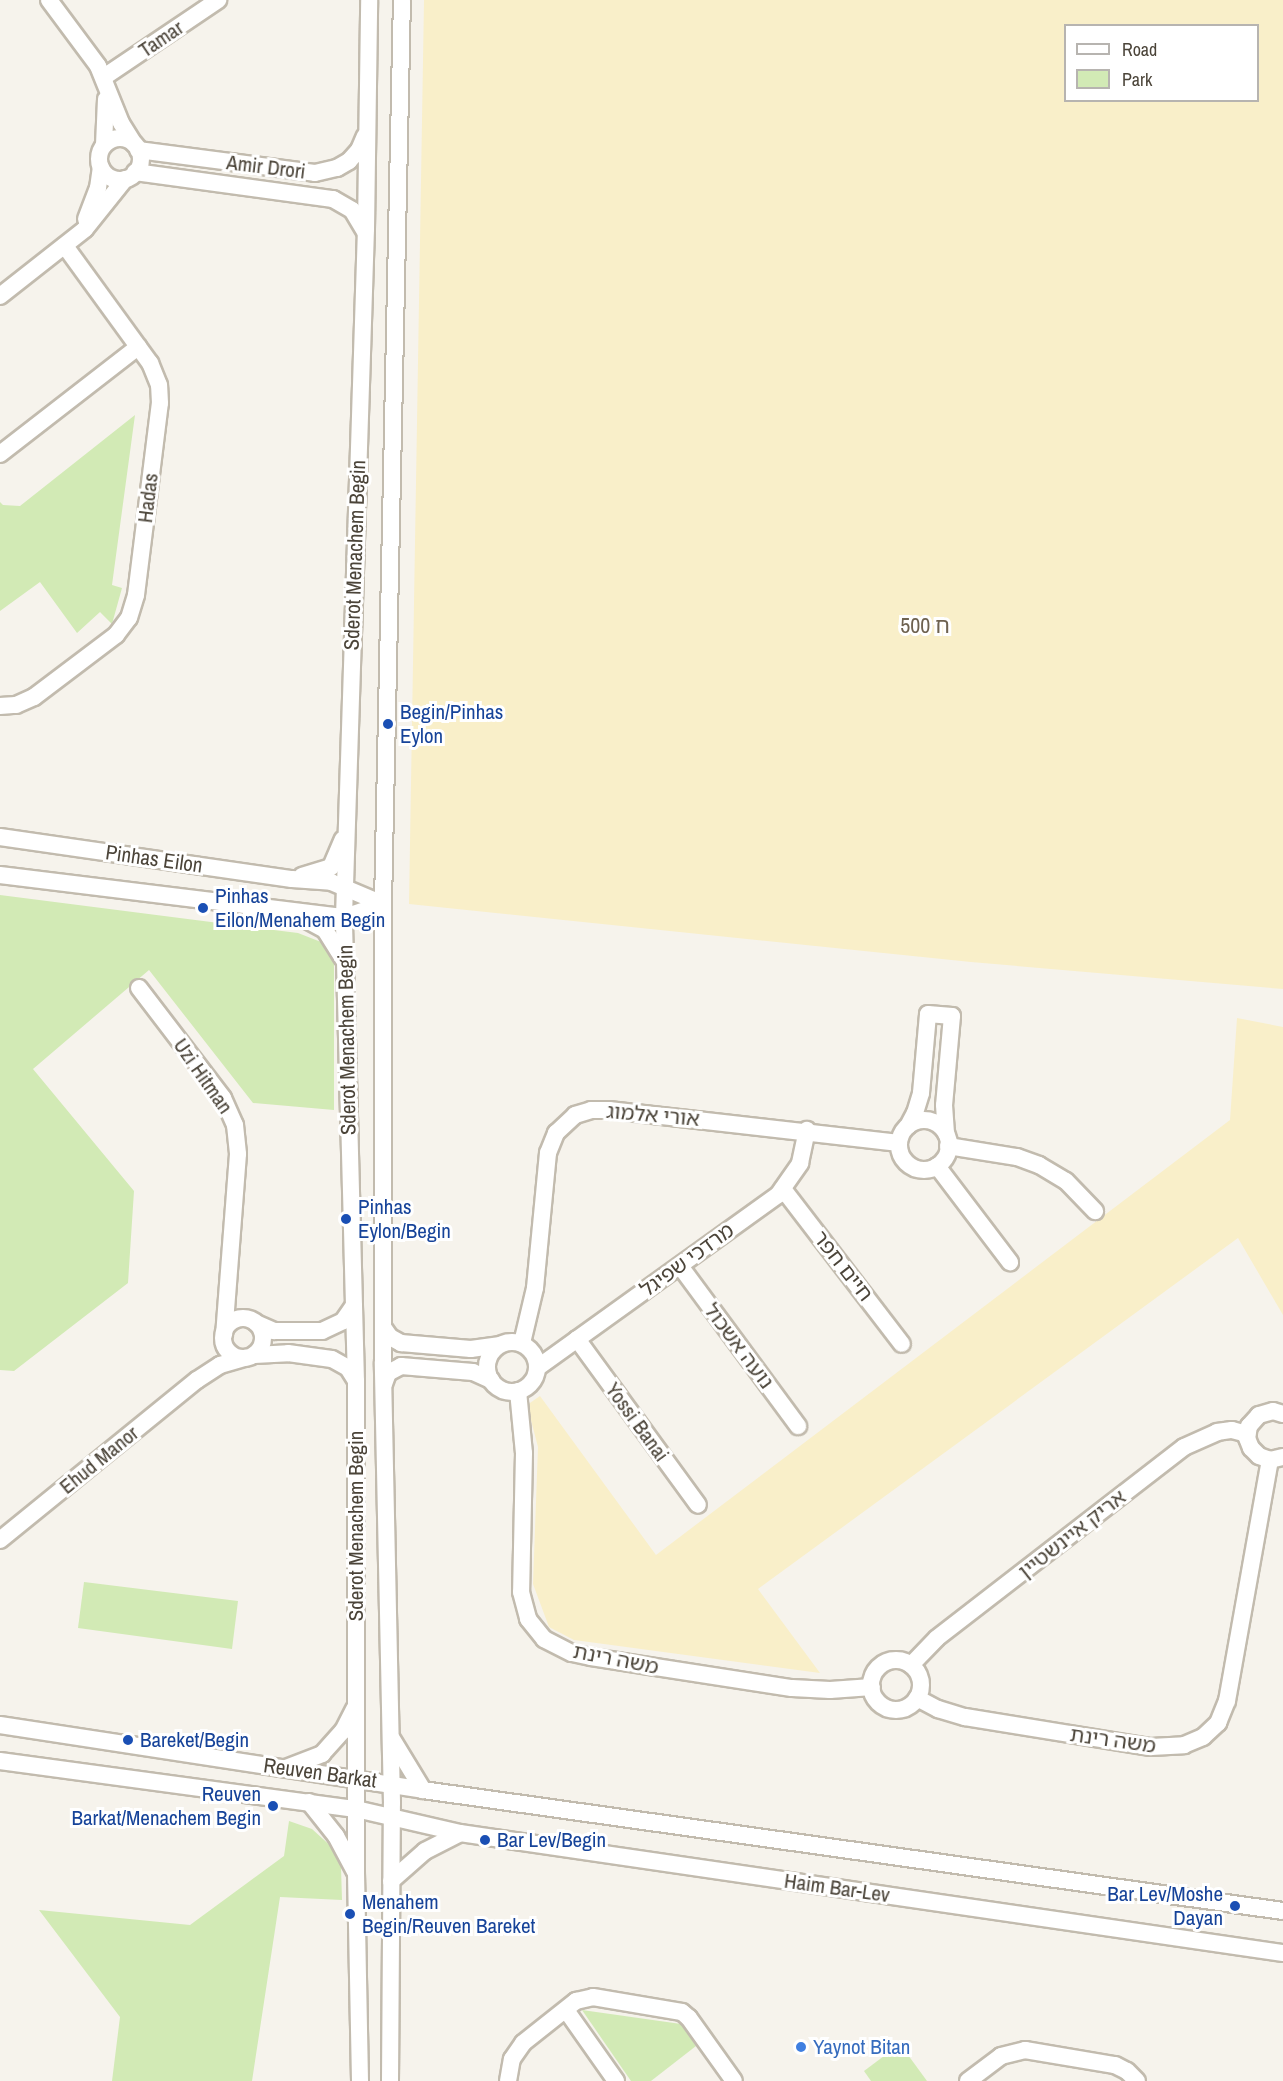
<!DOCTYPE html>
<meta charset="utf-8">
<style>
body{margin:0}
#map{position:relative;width:1283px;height:2081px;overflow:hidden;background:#f6f3ec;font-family:"Archivo Narrow","Noto Sans Hebrew",sans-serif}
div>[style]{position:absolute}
.green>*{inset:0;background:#d2eab5}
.sand>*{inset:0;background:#f9efc9}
.roads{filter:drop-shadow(2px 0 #c2bbae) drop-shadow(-2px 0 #c2bbae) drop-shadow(0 2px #c2bbae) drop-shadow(0 -2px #c2bbae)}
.minor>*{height:16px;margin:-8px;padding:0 8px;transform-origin:8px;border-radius:8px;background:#fff}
.minor>.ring{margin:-8px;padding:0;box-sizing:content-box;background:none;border:16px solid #fff;border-radius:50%}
.dots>*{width:16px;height:16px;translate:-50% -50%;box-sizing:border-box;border:3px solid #fff;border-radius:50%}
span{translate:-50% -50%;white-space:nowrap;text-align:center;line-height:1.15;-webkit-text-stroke:6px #fff;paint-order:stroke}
.street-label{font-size:21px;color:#4b4439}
.transit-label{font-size:21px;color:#164399}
.left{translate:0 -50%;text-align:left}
.right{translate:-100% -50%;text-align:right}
.shop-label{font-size:21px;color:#366cbe}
.neighbourhood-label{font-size:22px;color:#6e6250}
.legend{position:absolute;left:1064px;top:24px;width:195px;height:78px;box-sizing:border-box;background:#fff;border:2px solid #b7b4b0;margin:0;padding:8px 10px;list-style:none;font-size:18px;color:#4b4439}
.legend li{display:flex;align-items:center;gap:12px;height:30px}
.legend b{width:30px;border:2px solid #b7b4b0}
</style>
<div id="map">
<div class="green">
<i style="clip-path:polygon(135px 415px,112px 585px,122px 588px,112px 624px,100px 612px,77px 633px,40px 582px,0 611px,0 502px,3px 505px,20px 506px)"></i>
<i style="clip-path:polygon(0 895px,298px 933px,321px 942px,334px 961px,334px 1110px,253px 1103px,149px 970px,33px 1069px,134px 1191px,128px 1283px,14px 1371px,0 1370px)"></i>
<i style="clip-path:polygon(84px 1582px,238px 1601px,232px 1649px,78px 1628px)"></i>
<i style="clip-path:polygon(289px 1821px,312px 1829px,334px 1849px,341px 1867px,342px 1900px,280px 1897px,252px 2081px,112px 2081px,120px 2017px,39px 1910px,190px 1925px,284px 1856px)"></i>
<i style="clip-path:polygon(582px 2010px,681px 2024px,696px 2046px,651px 2081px,631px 2081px)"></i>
<i style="clip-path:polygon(900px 2044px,927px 2081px,871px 2081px,864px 2071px)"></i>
</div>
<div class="sand">
<i style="clip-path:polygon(evenodd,424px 0,1283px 0,1283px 989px,971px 962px,409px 904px,424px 0,1066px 26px,1258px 26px,1258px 100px,1066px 100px,1066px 26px)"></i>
<i style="clip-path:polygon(1237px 1018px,1283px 1027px,1283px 1315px,1238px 1238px,758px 1589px,820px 1673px,574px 1640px,549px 1627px,533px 1584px,538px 1447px,527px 1405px,540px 1396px,656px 1555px,1230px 1120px)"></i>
</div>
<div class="roads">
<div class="minor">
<i style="left:49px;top:0;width:82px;rotate:53.4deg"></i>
<i style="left:98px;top:66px;width:61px;rotate:68deg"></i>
<i style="left:121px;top:123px;width:25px;rotate:58deg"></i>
<i style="left:104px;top:77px;width:138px;rotate:-34deg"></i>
<i class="ring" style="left:99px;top:138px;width:26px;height:26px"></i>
<i style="left:104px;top:145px;width:46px;rotate:-87.5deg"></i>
<i style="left:138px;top:150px;width:178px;rotate:7.4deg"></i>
<i style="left:315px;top:173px;width:23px;rotate:-13deg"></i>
<i style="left:337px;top:168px;width:14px;rotate:-30deg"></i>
<i style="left:349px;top:161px;width:15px;rotate:-48deg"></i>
<i style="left:359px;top:150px;width:15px;rotate:-67deg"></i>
<i style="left:135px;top:172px;width:200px;rotate:7.8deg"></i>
<i style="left:333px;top:199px;width:22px;rotate:30deg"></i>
<i style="left:352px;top:210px;width:26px;rotate:59deg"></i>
<i style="left:86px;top:219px;width:33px;rotate:-69deg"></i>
<i style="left:98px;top:188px;width:21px;rotate:-82deg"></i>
<i style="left:0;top:296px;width:108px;rotate:-38.2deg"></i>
<i style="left:85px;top:229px;width:64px;rotate:-51.3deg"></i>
<i style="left:0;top:454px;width:175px;rotate:-37.8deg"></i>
<i style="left:0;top:706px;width:16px;rotate:-4deg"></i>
<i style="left:16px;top:705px;width:20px;rotate:-24deg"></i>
<i style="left:34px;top:697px;width:103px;rotate:-37.1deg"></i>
<i style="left:116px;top:635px;width:21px;rotate:-53deg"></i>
<i style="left:129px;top:618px;width:24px;rotate:-73deg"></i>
<i style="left:136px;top:595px;width:193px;rotate:-82.9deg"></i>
<i style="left:160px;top:403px;width:18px;rotate:-93deg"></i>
<i style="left:159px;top:385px;width:24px;rotate:-112deg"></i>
<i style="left:150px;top:363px;width:145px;rotate:-126deg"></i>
<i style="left:0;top:837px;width:295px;rotate:8.2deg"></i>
<i style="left:292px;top:879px;width:39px;rotate:4deg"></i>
<i style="left:331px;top:882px;width:56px;rotate:22.9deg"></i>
<i style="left:0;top:875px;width:347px;rotate:7deg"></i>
<i style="left:344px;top:917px;width:41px;rotate:-18.4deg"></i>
<i style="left:302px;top:876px;width:30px;rotate:-17deg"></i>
<i style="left:331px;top:867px;width:30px;rotate:-67deg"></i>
<i style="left:299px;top:916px;width:30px;rotate:28deg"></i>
<i style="left:325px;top:930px;width:34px;rotate:58deg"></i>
<i style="left:139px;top:988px;width:138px;rotate:52.6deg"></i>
<i style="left:223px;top:1098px;width:30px;rotate:66deg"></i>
<i style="left:235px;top:1125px;width:29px;rotate:84deg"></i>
<i style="left:238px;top:1154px;width:181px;rotate:94.4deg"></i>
<i class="ring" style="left:899px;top:1120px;width:34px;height:34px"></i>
<i style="left:908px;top:1126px;width:15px;rotate:-62deg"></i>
<i style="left:915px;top:1113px;width:21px;rotate:-73deg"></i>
<i style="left:921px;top:1093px;width:79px;rotate:-84.9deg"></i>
<i style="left:928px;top:1014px;width:24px;rotate:5deg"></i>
<i style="left:952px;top:1016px;width:89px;rotate:95.1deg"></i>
<i style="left:944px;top:1105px;width:28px;rotate:86deg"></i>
<i style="left:948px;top:1146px;width:70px;rotate:9.1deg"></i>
<i style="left:1017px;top:1157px;width:23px;rotate:20deg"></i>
<i style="left:1039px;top:1165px;width:31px;rotate:31deg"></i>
<i style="left:1066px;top:1181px;width:42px;rotate:46deg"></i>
<i style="left:937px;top:1166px;width:121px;rotate:52.8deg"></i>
<i style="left:783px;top:1189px;width:195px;rotate:52.5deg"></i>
<i style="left:680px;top:1266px;width:199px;rotate:53.6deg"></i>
<i class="ring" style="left:223px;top:1318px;width:24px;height:24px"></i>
<i style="left:256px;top:1323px;width:20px;rotate:24deg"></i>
<i style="left:274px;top:1331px;width:48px"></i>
<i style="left:322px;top:1331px;width:23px;rotate:-25deg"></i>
<i style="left:343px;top:1321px;width:19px;rotate:-55deg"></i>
<i style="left:383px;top:1327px;width:12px;rotate:55deg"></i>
<i style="left:390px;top:1337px;width:13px;rotate:29deg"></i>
<i style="left:401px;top:1343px;width:70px;rotate:4.9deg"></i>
<i style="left:471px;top:1349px;width:28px;rotate:-8deg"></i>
<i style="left:577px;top:1339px;width:205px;rotate:53.9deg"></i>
<i class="ring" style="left:487px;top:1342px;width:34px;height:34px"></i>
<i style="left:522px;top:1343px;width:57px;rotate:-76.7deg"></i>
<i style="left:535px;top:1288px;width:136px;rotate:-84.5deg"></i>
<i style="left:548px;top:1153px;width:22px;rotate:-68deg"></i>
<i style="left:556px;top:1133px;width:26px;rotate:-43deg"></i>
<i style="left:575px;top:1115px;width:17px;rotate:-17deg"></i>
<i style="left:591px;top:1110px;width:18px"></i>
<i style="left:609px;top:1110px;width:292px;rotate:6.5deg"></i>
<i style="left:254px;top:1355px;width:34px;rotate:-3deg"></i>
<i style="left:288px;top:1353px;width:44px;rotate:7.8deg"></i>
<i style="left:332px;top:1359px;width:18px;rotate:29deg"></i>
<i style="left:348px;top:1368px;width:15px;rotate:58deg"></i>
<i style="left:537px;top:1368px;width:297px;rotate:-35.7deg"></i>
<i style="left:778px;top:1195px;width:39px;rotate:-55deg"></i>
<i style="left:800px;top:1163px;width:34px;rotate:-78deg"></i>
<i style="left:384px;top:1384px;width:12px;rotate:-70deg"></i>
<i style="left:388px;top:1373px;width:15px;rotate:-28deg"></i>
<i style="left:401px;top:1366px;width:72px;rotate:4.8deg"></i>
<i style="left:473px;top:1372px;width:20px;rotate:24deg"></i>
<i style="left:518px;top:1391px;width:62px;rotate:84.5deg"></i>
<i style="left:524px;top:1453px;width:139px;rotate:91.2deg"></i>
<i style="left:521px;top:1592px;width:28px;rotate:75deg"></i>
<i style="left:528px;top:1619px;width:26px;rotate:51deg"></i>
<i style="left:544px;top:1639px;width:31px;rotate:27deg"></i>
<i style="left:572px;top:1653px;width:19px;rotate:12deg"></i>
<i style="left:591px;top:1657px;width:203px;rotate:8.8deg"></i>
<i style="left:792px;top:1688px;width:38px;rotate:3deg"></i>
<i style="left:830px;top:1690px;width:42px;rotate:-4.1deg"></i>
<i style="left:1283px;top:1414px;width:10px;rotate:-163deg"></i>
<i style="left:1273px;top:1411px;width:15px;rotate:164deg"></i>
<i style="left:1259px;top:1415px;width:15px;rotate:132deg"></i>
<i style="left:1249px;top:1426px;width:12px;rotate:99deg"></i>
<i style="left:1247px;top:1438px;width:11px;rotate:68deg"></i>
<i style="left:1251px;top:1448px;width:11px;rotate:45deg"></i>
<i style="left:1259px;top:1456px;width:12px;rotate:20deg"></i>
<i style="left:1270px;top:1460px;width:13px;rotate:-13deg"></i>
<i style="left:0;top:1540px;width:254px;rotate:-39.1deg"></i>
<i style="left:197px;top:1380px;width:27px;rotate:-33deg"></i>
<i style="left:220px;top:1365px;width:26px;rotate:-16deg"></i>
<i class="ring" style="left:871px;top:1660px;width:34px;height:34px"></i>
<i style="left:911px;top:1665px;width:37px;rotate:-46deg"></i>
<i style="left:937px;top:1638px;width:312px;rotate:-37.7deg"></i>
<i style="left:1184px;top:1447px;width:36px;rotate:-24deg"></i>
<i style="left:1217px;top:1432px;width:15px;rotate:-8deg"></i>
<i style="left:1232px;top:1430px;width:16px;rotate:15deg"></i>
<i style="left:917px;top:1698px;width:24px;rotate:28deg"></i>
<i style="left:938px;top:1709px;width:28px;rotate:17deg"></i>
<i style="left:965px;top:1717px;width:188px;rotate:9.2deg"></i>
<i style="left:1151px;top:1747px;width:33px;rotate:-3deg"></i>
<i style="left:1184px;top:1745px;width:21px;rotate:-23deg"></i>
<i style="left:1203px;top:1737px;width:21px;rotate:-43deg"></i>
<i style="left:1218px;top:1723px;width:24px;rotate:-68deg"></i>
<i style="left:1227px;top:1701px;width:245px;rotate:-79.9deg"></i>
<i style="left:0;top:1725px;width:428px;rotate:8.7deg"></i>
<i style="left:423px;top:1790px;width:868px;rotate:8.01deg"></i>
<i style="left:392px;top:1739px;width:60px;rotate:58.7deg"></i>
<i style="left:0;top:1761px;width:359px;rotate:7.7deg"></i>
<i style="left:356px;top:1809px;width:107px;rotate:13deg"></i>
<i style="left:460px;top:1833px;width:832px;rotate:8.3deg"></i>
<i style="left:286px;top:1768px;width:39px;rotate:-21deg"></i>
<i style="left:322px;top:1754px;width:31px;rotate:-48deg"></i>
<i style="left:343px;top:1731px;width:25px;rotate:-63deg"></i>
<i style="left:309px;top:1802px;width:43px;rotate:51.5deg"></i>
<i style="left:336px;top:1836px;width:40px;rotate:62deg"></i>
<i style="left:391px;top:1881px;width:45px;rotate:-41.4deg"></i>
<i style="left:425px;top:1851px;width:39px;rotate:-27deg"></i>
<i style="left:566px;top:2010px;width:87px;rotate:54.8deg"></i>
<i style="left:360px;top:2081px;width:209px;rotate:-91.1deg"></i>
<i style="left:356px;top:1872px;width:490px;rotate:-90deg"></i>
<i style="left:356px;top:1382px;width:465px;rotate:-91.5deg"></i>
<i style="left:344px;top:917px;width:688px;rotate:-88.17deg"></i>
<i style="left:366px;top:229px;width:229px;rotate:-89.2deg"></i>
<i style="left:390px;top:2081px;width:278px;rotate:-89.6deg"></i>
<i style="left:392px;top:1803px;width:441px;rotate:-91.2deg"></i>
<i style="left:383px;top:1362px;width:458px;rotate:-90deg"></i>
<i style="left:383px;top:904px;width:904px;rotate:-88.8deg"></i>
<i style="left:508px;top:2081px;width:22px;rotate:-80deg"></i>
<i style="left:512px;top:2059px;width:19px;rotate:-55deg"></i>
<i style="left:523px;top:2043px;width:68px;rotate:-38.4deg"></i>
<i style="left:576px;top:2001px;width:17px;rotate:-13deg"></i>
<i style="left:593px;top:1997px;width:90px;rotate:9.6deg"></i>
<i style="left:682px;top:2012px;width:9px;rotate:41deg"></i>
<i style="left:689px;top:2018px;width:77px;rotate:54.5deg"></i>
<i style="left:968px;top:2081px;width:41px;rotate:-37.1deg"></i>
<i style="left:1001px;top:2056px;width:25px;rotate:-14deg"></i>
<i style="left:1025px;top:2050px;width:91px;rotate:9.5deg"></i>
<i style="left:1115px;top:2065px;width:13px;rotate:27deg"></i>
<i style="left:1127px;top:2071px;width:14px;rotate:45deg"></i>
</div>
</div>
<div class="dots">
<i style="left:388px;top:724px;background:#1a4fb4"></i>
<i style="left:203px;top:908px;background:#1a4fb4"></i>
<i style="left:346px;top:1219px;background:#1a4fb4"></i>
<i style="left:128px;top:1740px;background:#1a4fb4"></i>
<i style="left:273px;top:1806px;background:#1a4fb4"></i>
<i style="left:485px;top:1840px;background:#1a4fb4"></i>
<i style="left:1235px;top:1906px;background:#1a4fb4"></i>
<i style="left:350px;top:1914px;background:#1a4fb4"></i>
<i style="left:801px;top:2047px;background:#3f7fe0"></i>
</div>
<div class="street-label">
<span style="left:161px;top:39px;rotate:-34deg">Tamar</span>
<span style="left:266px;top:167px;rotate:7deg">Amir Drori</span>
<span style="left:148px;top:498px;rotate:-83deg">Hadas</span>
<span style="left:355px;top:555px;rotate:-88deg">Sderot Menachem Begin</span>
<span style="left:154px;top:859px;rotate:8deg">Pinhas Eilon</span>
<span style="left:347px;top:1040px;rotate:-91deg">Sderot Menachem Begin</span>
<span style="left:203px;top:1076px;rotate:55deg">Uzi Hitman</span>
<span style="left:653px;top:1115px;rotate:5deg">אורי אלמוג</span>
<span style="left:687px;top:1260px;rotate:-36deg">מרדכי שפיגל</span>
<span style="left:843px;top:1266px;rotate:52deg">חיים חפר</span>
<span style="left:739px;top:1346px;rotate:53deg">נועה אשכול</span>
<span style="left:637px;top:1422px;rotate:54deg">Yossi Banai</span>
<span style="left:99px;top:1460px;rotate:-39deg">Ehud Manor</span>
<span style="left:356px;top:1526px;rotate:-90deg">Sderot Menachem Begin</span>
<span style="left:1072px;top:1534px;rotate:-38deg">אריק איינשטיין</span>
<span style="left:616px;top:1659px;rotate:11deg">משה רינת</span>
<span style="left:1113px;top:1740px;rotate:8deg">משה רינת</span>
<span style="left:320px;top:1773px;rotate:8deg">Reuven Barkat</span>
<span style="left:837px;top:1888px;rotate:8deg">Haim Bar-Lev</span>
</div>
<div class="transit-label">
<span class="left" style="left:400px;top:724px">Begin/Pinhas<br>Eylon</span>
<span class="left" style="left:215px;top:908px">Pinhas<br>Eilon/Menahem Begin</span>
<span class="left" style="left:358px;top:1219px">Pinhas<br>Eylon/Begin</span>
<span class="left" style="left:140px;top:1740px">Bareket/Begin</span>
<span class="right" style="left:261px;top:1806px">Reuven<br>Barkat/Menachem Begin</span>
<span class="left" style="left:497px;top:1840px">Bar Lev/Begin</span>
<span class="right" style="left:1223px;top:1906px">Bar Lev/Moshe<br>Dayan</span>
<span class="left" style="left:362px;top:1914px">Menahem<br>Begin/Reuven Bareket</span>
</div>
<div class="shop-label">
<span class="left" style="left:813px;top:2047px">Yaynot Bitan</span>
</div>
<div class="neighbourhood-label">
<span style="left:925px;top:626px">ח 500</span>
</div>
<ul class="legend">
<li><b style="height:8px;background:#fff"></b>Road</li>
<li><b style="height:16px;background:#d2eab5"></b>Park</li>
</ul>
</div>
